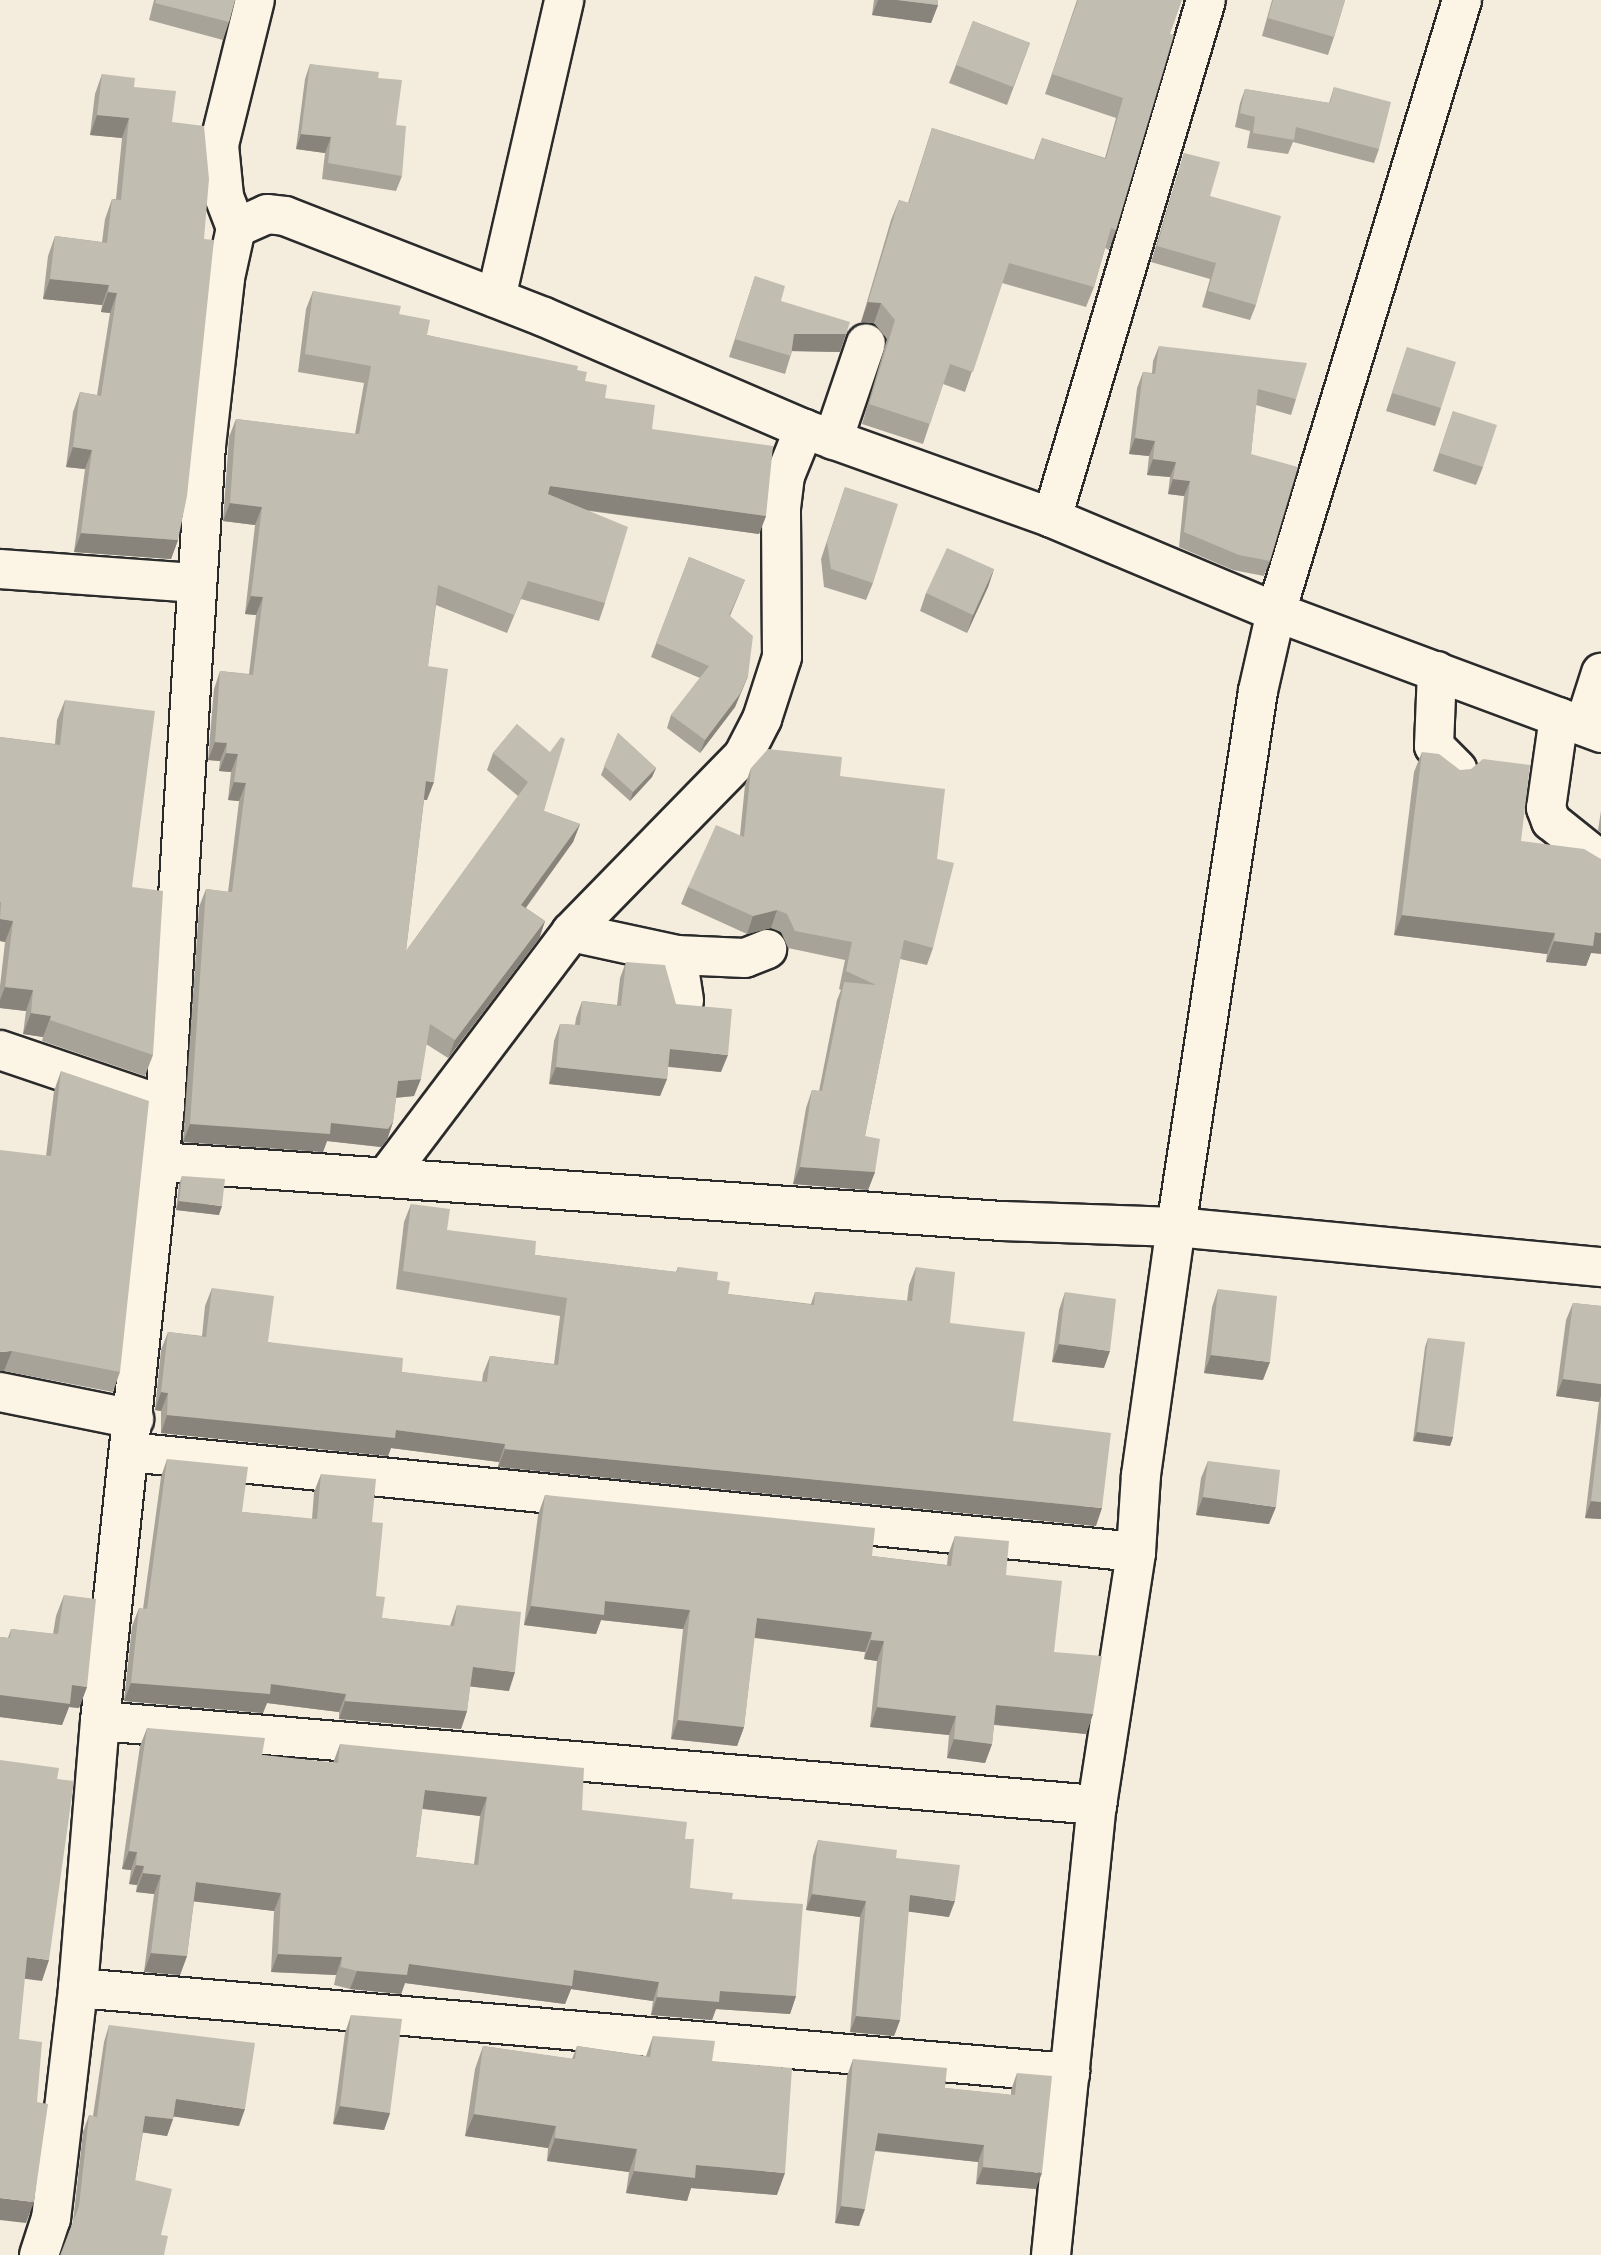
<!DOCTYPE html>
<style>
body{margin:0}
#map{position:relative;width:1601px;height:2255px;overflow:hidden;background:#f4edde;font-family:"Shantell Sans",sans-serif}
div>[style]{position:absolute}
.roads{filter:drop-shadow(2px 0 #2b2b2b) drop-shadow(-2px 0 #2b2b2b) drop-shadow(0 2px #2b2b2b) drop-shadow(0 -2px #2b2b2b)}
.minor>*{height:38px;margin:-19px;padding:0 19px;transform-origin:19px;border-radius:19px;background:#fcf5e5}
.wall>*{inset:0;background:#a7a398}
.shaded-wall>*{inset:0;background:#88847c}
.building>*{inset:0;background:#c2bdb1}
span{translate:-50% -50%;white-space:nowrap;text-align:center;line-height:1.15;-webkit-text-stroke:5px #fcf5e5;paint-order:stroke}
</style>
<div id="map">
<div class="roads">
<div class="minor">
<i style="left:236px;top:228px;width:34px;rotate:-24deg"></i>
<i style="left:267px;top:214px;width:18px;rotate:6deg"></i>
<i style="left:285px;top:216px;width:278px;rotate:21.3deg"></i>
<i style="left:544px;top:317px;width:283px;rotate:23.3deg"></i>
<i style="left:804px;top:429px;width:263px;rotate:19.7deg"></i>
<i style="left:1052px;top:518px;width:243px;rotate:22.8deg"></i>
<i style="left:1276px;top:612px;width:347px;rotate:20.4deg"></i>
<i style="left:496px;top:298px;width:306px;rotate:-77.1deg"></i>
<i style="left:833px;top:440px;width:102px;rotate:-71.2deg"></i>
<i style="left:1052px;top:518px;width:540px;rotate:-73.44deg"></i>
<i style="left:0;top:569px;width:196px;rotate:4.1deg"></i>
<i style="left:1437px;top:671px;width:75px;rotate:92.3deg"></i>
<i style="left:1434px;top:746px;width:33px;rotate:45deg"></i>
<i style="left:1559px;top:717px;width:92px;rotate:98.1deg"></i>
<i style="left:1546px;top:808px;width:14px;rotate:69deg"></i>
<i style="left:1551px;top:821px;width:64px;rotate:38.7deg"></i>
<i style="left:1584px;top:726px;width:56px;rotate:-72.2deg"></i>
<i style="left:571px;top:932px;width:108px;rotate:12.2deg"></i>
<i style="left:677px;top:955px;width:68px;rotate:2.5deg"></i>
<i style="left:745px;top:958px;width:24px;rotate:-22deg"></i>
<i style="left:677px;top:955px;width:46px;rotate:81.2deg"></i>
<i style="left:0;top:1050px;width:174px;rotate:18.7deg"></i>
<i style="left:160px;top:1162px;width:844px;rotate:4.01deg"></i>
<i style="left:1002px;top:1221px;width:174px;rotate:2deg"></i>
<i style="left:1176px;top:1227px;width:427px;rotate:5.4deg"></i>
<i style="left:386px;top:1177px;width:307px;rotate:-52.9deg"></i>
<i style="left:571px;top:932px;width:246px;rotate:-45.7deg"></i>
<i style="left:743px;top:756px;width:42px;rotate:-62.8deg"></i>
<i style="left:762px;top:719px;width:65px;rotate:-72.1deg"></i>
<i style="left:782px;top:657px;width:149px;rotate:-90.4deg"></i>
<i style="left:781px;top:508px;width:32px;rotate:-83deg"></i>
<i style="left:785px;top:476px;width:51px;rotate:-68deg"></i>
<i style="left:0;top:1392px;width:137px;rotate:11.4deg"></i>
<i style="left:129px;top:1452px;width:1012px;rotate:5.67deg"></i>
<i style="left:100px;top:1721px;width:1001px;rotate:4.82deg"></i>
<i style="left:78px;top:1988px;width:996px;rotate:4.9deg"></i>
<i style="left:39px;top:2255px;width:38px;rotate:-72deg"></i>
<i style="left:51px;top:2219px;width:233px;rotate:-83.3deg"></i>
<i style="left:78px;top:1988px;width:268px;rotate:-85.3deg"></i>
<i style="left:100px;top:1721px;width:618px;rotate:-83.97deg"></i>
<i style="left:165px;top:1106px;width:661px;rotate:-86.45deg"></i>
<i style="left:206px;top:446px;width:169px;rotate:-83.5deg"></i>
<i style="left:225px;top:278px;width:51px;rotate:-77.6deg"></i>
<i style="left:236px;top:228px;width:34px;rotate:-111deg"></i>
<i style="left:224px;top:196px;width:51px;rotate:-95.6deg"></i>
<i style="left:219px;top:145px;width:149px;rotate:-76.1deg"></i>
<i style="left:1051px;top:2255px;width:452px;rotate:-84.2deg"></i>
<i style="left:1097px;top:1805px;width:256px;rotate:-81.2deg"></i>
<i style="left:1136px;top:1552px;width:77px;rotate:-86.3deg"></i>
<i style="left:1141px;top:1475px;width:250px;rotate:-82deg"></i>
<i style="left:1176px;top:1227px;width:542px;rotate:-81.3deg"></i>
<i style="left:1258px;top:691px;width:81px;rotate:-77.2deg"></i>
<i style="left:1276px;top:612px;width:640px;rotate:-73.09deg"></i>
</div>
</div>
<div class="wall">
<i style="clip-path:polygon(154px 0,235px 0,229px 22px,223px 40px,149px 20px)"></i>
<i style="clip-path:polygon(874px 0,938px 0,938px 5px,931px 23px,872px 15px)"></i>
<i style="clip-path:polygon(1077px 0,1170px 34px,1116px 230px,1109px 250px,1105px 248px,1094px 287px,1086px 307px,1002px 283px,965px 392px,943px 384px,923px 444px,862px 424px,887px 339px,874px 323px,861px 322px,891px 220px,899px 200px,908px 203px,932px 128px,1034px 160px,1042px 138px,1105px 158px,1116px 118px,1045px 94px)"></i>
<i style="clip-path:polygon(1272px 0,1345px 0,1334px 37px,1328px 55px,1262px 36px)"></i>
<i style="clip-path:polygon(973px 21px,1030px 43px,1007px 105px,949px 83px)"></i>
<i style="clip-path:polygon(310px 64px,378px 78px,396px 125px,402px 176px,396px 191px,322px 179px,325px 153px,296px 149px,305px 79px)"></i>
<i style="clip-path:polygon(102px 74px,134px 87px,172px 122px,178px 540px,171px 559px,74px 552px,85px 469px,66px 467px,73px 412px,80px 392px,97px 395px,110px 313px,101px 312px,102px 305px,43px 299px,48px 256px,55px 236px,102px 242px,105px 219px,112px 199px,116px 199px,122px 138px,90px 135px,95px 94px)"></i>
<i style="clip-path:polygon(1334px 87px,1379px 149px,1374px 163px,1293px 142px,1288px 154px,1247px 148px,1250px 131px,1235px 127px,1240px 103px,1245px 89px,1329px 103px)"></i>
<i style="clip-path:polygon(1184px 153px,1210px 196px,1256px 305px,1250px 320px,1202px 307px,1210px 279px,1151px 262px)"></i>
<i style="clip-path:polygon(755px 276px,781px 301px,840px 352px,792px 351px,785px 374px,729px 357px)"></i>
<i style="clip-path:polygon(313px 291px,399px 314px,427px 335px,577px 370px,585px 381px,605px 398px,652px 429px,766px 516px,759px 534px,589px 511px,605px 603px,599px 621px,521px 599px,507px 633px,436px 605px,428px 666px,427px 800px,424px 800px,406px 951px,518px 796px,487px 770px,493px 753px,517px 724px,544px 811px,580px 824px,573px 842px,526px 908px,545px 921px,539px 939px,448px 1058px,426px 1044px,414px 1096px,396px 1098px,393px 1122px,387px 1140px,381px 1147px,327px 1141px,323px 1152px,183px 1142px,199px 907px,206px 889px,228px 892px,239px 801px,228px 800px,231px 772px,219px 771px,220px 761px,208px 760px,214px 689px,220px 671px,249px 674px,256px 615px,245px 614px,255px 525px,223px 521px,229px 437px,236px 419px,355px 434px,364px 383px,298px 372px,306px 309px)"></i>
<i style="clip-path:polygon(1159px 346px,1296px 399px,1291px 415px,1256px 405px,1251px 454px,1270px 561px,1264px 576px,1233px 570px,1179px 547px,1184px 496px,1168px 494px,1170px 477px,1147px 475px,1149px 456px,1129px 454px,1137px 388px,1143px 372px,1152px 373px,1153px 361px)"></i>
<i style="clip-path:polygon(1407px 347px,1441px 408px,1435px 426px,1386px 411px)"></i>
<i style="clip-path:polygon(1453px 411px,1483px 467px,1476px 485px,1433px 471px)"></i>
<i style="clip-path:polygon(845px 487px,873px 583px,866px 600px,824px 587px,821px 559px)"></i>
<i style="clip-path:polygon(689px 557px,745px 580px,730px 616px,748px 676px,735px 707px,700px 753px,667px 728px,671px 715px,700px 678px,651px 657px)"></i>
<i style="clip-path:polygon(994px 569px,988px 587px,967px 633px,920px 611px,926px 593px)"></i>
<i style="clip-path:polygon(65px 700px,132px 887px,153px 1055px,145px 1076px,42px 1041px,43px 1037px,23px 1034px,26px 1011px,0 1008px,0 986px,5px 942px,0 941px,0 737px,55px 744px,57px 720px)"></i>
<i style="clip-path:polygon(618px 733px,656px 768px,652px 777px,630px 801px,601px 775px)"></i>
<i style="clip-path:polygon(1422px 752px,1521px 841px,1591px 953px,1586px 966px,1546px 962px,1547px 954px,1394px 935px,1414px 772px)"></i>
<i style="clip-path:polygon(751px 768px,840px 776px,937px 859px,933px 948px,927px 965px,900px 959px,865px 1136px,875px 1172px,868px 1190px,793px 1184px,806px 1108px,812px 1090px,819px 1091px,837px 1000px,841px 990px,839px 989px,845px 960px,788px 948px,781px 932px,771px 928px,747px 934px,681px 904px,688px 887px,740px 835px,745px 785px)"></i>
<i style="clip-path:polygon(1601px 811px,1601px 833px,1598px 830px)"></i>
<i style="clip-path:polygon(626px 962px,676px 1004px,721px 1072px,668px 1067px,667px 1079px,660px 1096px,549px 1084px,554px 1041px,560px 1024px,575px 1025px,576px 1018px,582px 1001px,617px 1005px,620px 978px)"></i>
<i style="clip-path:polygon(61px 1071px,120px 1372px,113px 1392px,4px 1371px,46px 1156px,54px 1091px)"></i>
<i style="clip-path:polygon(182px 1176px,219px 1215px,176px 1210px,179px 1185px)"></i>
<i style="clip-path:polygon(411px 1204px,447px 1230px,535px 1255px,676px 1272px,678px 1267px,717px 1280px,728px 1294px,811px 1304px,815px 1292px,907px 1301px,909px 1285px,916px 1267px,950px 1323px,1013px 1421px,1096px 1526px,498px 1467px,499px 1462px,391px 1448px,388px 1456px,161px 1433px,161px 1411px,155px 1410px,161px 1350px,168px 1332px,202px 1336px,205px 1306px,212px 1288px,268px 1342px,402px 1372px,482px 1382px,483px 1374px,490px 1356px,554px 1364px,560px 1316px,396px 1289px,404px 1222px)"></i>
<i style="clip-path:polygon(1218px 1289px,1263px 1380px,1204px 1373px,1212px 1307px)"></i>
<i style="clip-path:polygon(1065px 1292px,1104px 1368px,1052px 1362px,1059px 1310px)"></i>
<i style="clip-path:polygon(1573px 1303px,1601px 1306px,1601px 1519px,1585px 1518px,1599px 1402px,1556px 1396px,1566px 1320px)"></i>
<i style="clip-path:polygon(1428px 1338px,1453px 1437px,1450px 1446px,1413px 1441px,1425px 1347px)"></i>
<i style="clip-path:polygon(167px 1459px,242px 1512px,312px 1519px,314px 1492px,321px 1474px,372px 1522px,376px 1596px,382px 1618px,450px 1626px,457px 1605px,509px 1691px,470px 1686px,467px 1711px,461px 1729px,339px 1719px,339px 1712px,267px 1703px,263px 1713px,124px 1701px,132px 1626px,139px 1608px,143px 1609px,161px 1477px)"></i>
<i style="clip-path:polygon(1208px 1461px,1269px 1524px,1196px 1515px,1201px 1478px)"></i>
<i style="clip-path:polygon(545px 1495px,872px 1556px,947px 1565px,948px 1555px,955px 1536px,1006px 1575px,1093px 1714px,1086px 1734px,994px 1725px,992px 1744px,985px 1763px,947px 1758px,949px 1735px,870px 1727px,877px 1661px,864px 1659px,865px 1652px,754px 1638px,744px 1727px,737px 1746px,671px 1739px,683px 1629px,601px 1620px,596px 1634px,524px 1625px,538px 1515px)"></i>
<i style="clip-path:polygon(64px 1595px,87px 1687px,79px 1708px,69px 1707px,62px 1725px,0 1717px,0 1637px,8px 1638px,11px 1629px,53px 1634px,56px 1616px)"></i>
<i style="clip-path:polygon(evenodd,147px 1728px,262px 1755px,333px 1763px,340px 1744px,685px 1839px,690px 1888px,732px 1899px,796px 1996px,790px 2014px,716px 2009px,712px 2020px,651px 2015px,653px 2001px,571px 1989px,565px 2004px,405px 1983px,401px 1994px,350px 1989px,334px 1985px,336px 1975px,271px 1972px,274px 1911px,194px 1901px,187px 1956px,180px 1975px,144px 1972px,154px 1894px,136px 1892px,137px 1885px,129px 1884px,131px 1870px,122px 1869px,140px 1746px,147px 1728px,422px 1809px,480px 1816px,474px 1864px,416px 1857px,422px 1809px)"></i>
<i style="clip-path:polygon(818px 1840px,896px 1858px,949px 1917px,908px 1911px,900px 2020px,894px 2036px,850px 2032px,860px 1917px,806px 1910px,813px 1856px)"></i>
<i style="clip-path:polygon(351px 2015px,390px 2113px,384px 2130px,333px 2124px,345px 2033px)"></i>
<i style="clip-path:polygon(109px 2025px,239px 2126px,174px 2116px,167px 2136px,143px 2132px,135px 2180px,161px 2235px,164px 2255px,60px 2255px,73px 2222px,83px 2132px,89px 2115px,93px 2116px,104px 2042px)"></i>
<i style="clip-path:polygon(653px 2036px,712px 2061px,777px 2195px,691px 2188px,687px 2201px,626px 2193px,629px 2172px,547px 2161px,548px 2148px,465px 2136px,475px 2069px,483px 2046px,572px 2059px,577px 2046px,646px 2056px)"></i>
<i style="clip-path:polygon(853px 2059px,945px 2088px,1011px 2095px,1011px 2090px,1017px 2073px,1036px 2189px,976px 2184px,978px 2162px,875px 2151px,859px 2226px,835px 2223px,847px 2076px)"></i>
</div>
<div class="shaded-wall">
<i style="clip-path:polygon(878px 0,897px 0,938px 5px,931px 23px,872px 15px)"></i>
<i style="clip-path:polygon(97px 115px,129px 118px,122px 138px,90px 135px)"></i>
<i style="clip-path:polygon(301px 134px,331px 137px,325px 153px,296px 149px)"></i>
<i style="clip-path:polygon(50px 279px,109px 285px,102px 305px,43px 299px)"></i>
<i style="clip-path:polygon(108px 292px,117px 293px,110px 313px,101px 312px)"></i>
<i style="clip-path:polygon(868px 302px,881px 303px,874px 323px,861px 322px)"></i>
<i style="clip-path:polygon(794px 334px,846px 334px,840px 352px,788px 351px)"></i>
<i style="clip-path:polygon(1135px 438px,1155px 441px,1149px 456px,1129px 454px)"></i>
<i style="clip-path:polygon(73px 447px,92px 450px,85px 469px,66px 467px)"></i>
<i style="clip-path:polygon(1153px 459px,1176px 462px,1170px 477px,1147px 475px)"></i>
<i style="clip-path:polygon(1173px 479px,1190px 481px,1184px 496px,1168px 494px)"></i>
<i style="clip-path:polygon(550px 486px,766px 516px,759px 534px,544px 504px)"></i>
<i style="clip-path:polygon(230px 503px,262px 507px,255px 525px,223px 521px)"></i>
<i style="clip-path:polygon(81px 533px,178px 540px,171px 559px,74px 552px)"></i>
<i style="clip-path:polygon(994px 569px,988px 587px,967px 633px,973px 615px)"></i>
<i style="clip-path:polygon(251px 596px,263px 597px,256px 615px,245px 614px)"></i>
<i style="clip-path:polygon(748px 676px,735px 707px,700px 753px,705px 740px)"></i>
<i style="clip-path:polygon(215px 742px,227px 743px,220px 761px,208px 760px)"></i>
<i style="clip-path:polygon(226px 753px,238px 754px,231px 772px,219px 771px)"></i>
<i style="clip-path:polygon(656px 768px,652px 777px,630px 801px,633px 792px)"></i>
<i style="clip-path:polygon(426px 781px,434px 782px,427px 800px,420px 799px)"></i>
<i style="clip-path:polygon(234px 782px,246px 783px,239px 801px,228px 800px)"></i>
<i style="clip-path:polygon(580px 824px,573px 842px,515px 922px,521px 905px)"></i>
<i style="clip-path:polygon(777px 910px,771px 928px,747px 934px,753px 916px)"></i>
<i style="clip-path:polygon(1402px 915px,1555px 933px,1547px 954px,1394px 935px)"></i>
<i style="clip-path:polygon(0 919px,13px 921px,5px 942px,0 941px)"></i>
<i style="clip-path:polygon(545px 921px,539px 939px,448px 1058px,455px 1040px)"></i>
<i style="clip-path:polygon(1595px 932px,1601px 933px,1601px 954px,1591px 953px,1586px 966px,1546px 962px,1554px 941px)"></i>
<i style="clip-path:polygon(5px 987px,33px 990px,26px 1011px,0 1008px,0 1000px)"></i>
<i style="clip-path:polygon(31px 1013px,51px 1016px,43px 1037px,23px 1034px)"></i>
<i style="clip-path:polygon(670px 1049px,728px 1055px,721px 1072px,664px 1066px)"></i>
<i style="clip-path:polygon(556px 1067px,667px 1079px,660px 1096px,549px 1084px)"></i>
<i style="clip-path:polygon(421px 1079px,414px 1096px,391px 1098px,398px 1081px)"></i>
<i style="clip-path:polygon(393px 1122px,387px 1140px,381px 1147px,327px 1141px,323px 1152px,183px 1142px,190px 1124px)"></i>
<i style="clip-path:polygon(800px 1167px,875px 1172px,868px 1190px,793px 1184px)"></i>
<i style="clip-path:polygon(179px 1201px,222px 1206px,219px 1215px,176px 1210px)"></i>
<i style="clip-path:polygon(1059px 1344px,1110px 1351px,1104px 1368px,1052px 1362px)"></i>
<i style="clip-path:polygon(12px 1351px,4px 1371px,0 1371px,0 1352px)"></i>
<i style="clip-path:polygon(1211px 1355px,1270px 1362px,1263px 1380px,1204px 1373px)"></i>
<i style="clip-path:polygon(1563px 1379px,1601px 1384px,1601px 1396px,1599px 1402px,1556px 1396px)"></i>
<i style="clip-path:polygon(161px 1392px,168px 1393px,161px 1411px,155px 1410px)"></i>
<i style="clip-path:polygon(167px 1415px,396px 1430px,505px 1444px,499px 1462px,391px 1448px,388px 1456px,161px 1433px)"></i>
<i style="clip-path:polygon(1417px 1432px,1453px 1437px,1450px 1446px,1413px 1441px)"></i>
<i style="clip-path:polygon(505px 1449px,1102px 1508px,1096px 1526px,498px 1467px)"></i>
<i style="clip-path:polygon(1203px 1497px,1276px 1507px,1269px 1524px,1196px 1515px)"></i>
<i style="clip-path:polygon(1591px 1501px,1601px 1502px,1601px 1519px,1585px 1518px)"></i>
<i style="clip-path:polygon(605px 1601px,690px 1610px,683px 1629px,601px 1620px,596px 1634px,524px 1625px,531px 1606px)"></i>
<i style="clip-path:polygon(757px 1618px,872px 1632px,865px 1652px,750px 1637px)"></i>
<i style="clip-path:polygon(871px 1640px,884px 1641px,877px 1661px,864px 1659px)"></i>
<i style="clip-path:polygon(473px 1667px,515px 1672px,509px 1691px,466px 1686px)"></i>
<i style="clip-path:polygon(131px 1683px,271px 1684px,346px 1694px,339px 1712px,267px 1703px,263px 1713px,124px 1701px)"></i>
<i style="clip-path:polygon(72px 1685px,87px 1687px,79px 1708px,69px 1707px,62px 1725px,0 1717px,0 1695px)"></i>
<i style="clip-path:polygon(345px 1701px,467px 1711px,461px 1729px,339px 1719px)"></i>
<i style="clip-path:polygon(996px 1705px,1093px 1714px,1086px 1734px,989px 1724px)"></i>
<i style="clip-path:polygon(877px 1707px,956px 1716px,949px 1735px,870px 1727px)"></i>
<i style="clip-path:polygon(678px 1720px,744px 1727px,737px 1746px,671px 1739px)"></i>
<i style="clip-path:polygon(954px 1739px,992px 1744px,985px 1763px,947px 1758px)"></i>
<i style="clip-path:polygon(425px 1790px,487px 1797px,480px 1816px,418px 1808px)"></i>
<i style="clip-path:polygon(129px 1851px,137px 1852px,131px 1870px,122px 1869px)"></i>
<i style="clip-path:polygon(136px 1865px,144px 1866px,137px 1885px,129px 1884px)"></i>
<i style="clip-path:polygon(143px 1873px,161px 1875px,154px 1894px,136px 1892px)"></i>
<i style="clip-path:polygon(196px 1882px,281px 1893px,274px 1911px,190px 1901px)"></i>
<i style="clip-path:polygon(812px 1894px,866px 1901px,860px 1917px,806px 1910px)"></i>
<i style="clip-path:polygon(910px 1895px,955px 1901px,949px 1917px,904px 1911px)"></i>
<i style="clip-path:polygon(151px 1953px,187px 1956px,180px 1975px,144px 1972px)"></i>
<i style="clip-path:polygon(278px 1954px,342px 1957px,336px 1975px,271px 1972px)"></i>
<i style="clip-path:polygon(27px 1957px,49px 1960px,42px 1981px,19px 1978px)"></i>
<i style="clip-path:polygon(409px 1964px,574px 1970px,659px 1982px,653px 2001px,571px 1989px,565px 2004px,405px 1983px,401px 1994px,350px 1989px,357px 1971px)"></i>
<i style="clip-path:polygon(720px 1991px,796px 1996px,790px 2014px,716px 2009px,712px 2020px,651px 2015px,657px 1997px)"></i>
<i style="clip-path:polygon(856px 2016px,900px 2020px,894px 2036px,850px 2032px)"></i>
<i style="clip-path:polygon(176px 2099px,245px 2109px,239px 2126px,170px 2116px)"></i>
<i style="clip-path:polygon(340px 2106px,390px 2113px,384px 2130px,333px 2124px)"></i>
<i style="clip-path:polygon(474px 2114px,556px 2126px,548px 2148px,465px 2136px)"></i>
<i style="clip-path:polygon(145px 2116px,173px 2119px,167px 2136px,139px 2132px)"></i>
<i style="clip-path:polygon(878px 2133px,984px 2145px,978px 2162px,872px 2150px)"></i>
<i style="clip-path:polygon(555px 2138px,637px 2149px,629px 2172px,547px 2161px)"></i>
<i style="clip-path:polygon(696px 2165px,785px 2173px,777px 2195px,691px 2188px,687px 2201px,626px 2193px,634px 2171px)"></i>
<i style="clip-path:polygon(983px 2167px,1042px 2173px,1036px 2189px,976px 2184px)"></i>
<i style="clip-path:polygon(0 2198px,34px 2202px,26px 2223px,0 2220px)"></i>
<i style="clip-path:polygon(841px 2206px,865px 2209px,859px 2226px,835px 2223px)"></i>
</div>
<div class="building">
<i style="clip-path:polygon(156px 0,235px 0,229px 22px,155px 3px)"></i>
<i style="clip-path:polygon(897px 0,938px 0,938px 5px)"></i>
<i style="clip-path:polygon(1078px 0,1182px 0,1170px 34px,1174px 35px,1116px 230px,1111px 228px,1094px 287px,1009px 263px,973px 372px,950px 364px,930px 424px,869px 404px,895px 320px,881px 303px,868px 302px,899px 200px,909px 203px,932px 128px,1035px 160px,1042px 138px,1106px 159px,1123px 98px,1052px 74px)"></i>
<i style="clip-path:polygon(1273px 0,1345px 0,1334px 37px,1268px 18px)"></i>
<i style="clip-path:polygon(973px 21px,1030px 43px,1013px 87px,956px 65px)"></i>
<i style="clip-path:polygon(310px 64px,379px 72px,378px 78px,402px 80px,396px 125px,406px 126px,402px 176px,328px 163px,331px 137px,301px 134px)"></i>
<i style="clip-path:polygon(102px 74px,135px 78px,134px 87px,176px 91px,172px 122px,204px 126px,209px 179px,204px 239px,214px 240px,187px 496px,178px 540px,81px 533px,92px 450px,73px 447px,80px 392px,101px 396px,117px 293px,108px 292px,109px 285px,50px 279px,55px 236px,107px 243px,112px 199px,121px 200px,129px 118px,97px 115px)"></i>
<i style="clip-path:polygon(1334px 87px,1391px 102px,1379px 149px,1296px 127px,1294px 140px,1253px 133px,1255px 117px,1240px 113px,1245px 89px,1330px 103px)"></i>
<i style="clip-path:polygon(1184px 153px,1220px 162px,1210px 196px,1281px 216px,1256px 305px,1208px 291px,1216px 263px,1157px 246px)"></i>
<i style="clip-path:polygon(755px 276px,785px 286px,781px 301px,850px 322px,846px 334px,794px 334px,791px 356px,735px 339px)"></i>
<i style="clip-path:polygon(313px 291px,401px 306px,399px 314px,430px 320px,427px 335px,578px 366px,577px 370px,587px 372px,585px 381px,607px 385px,605px 398px,655px 405px,652px 429px,773px 446px,766px 516px,550px 486px,548px 494px,628px 527px,605px 603px,528px 581px,514px 615px,438px 585px,428px 666px,448px 669px,434px 782px,426px 781px,406px 951px,528px 782px,493px 753px,517px 724px,550px 752px,561px 737px,565px 739px,544px 811px,580px 824px,521px 905px,545px 921px,455px 1040px,430px 1024px,421px 1079px,398px 1081px,393px 1122px,388px 1129px,331px 1123px,330px 1134px,190px 1124px,206px 889px,232px 892px,246px 783px,234px 782px,238px 754px,226px 753px,227px 743px,215px 742px,220px 671px,253px 675px,263px 597px,251px 596px,262px 507px,230px 503px,236px 419px,359px 434px,371px 366px,305px 354px)"></i>
<i style="clip-path:polygon(1159px 346px,1307px 363px,1296px 399px,1258px 389px,1251px 454px,1298px 467px,1270px 561px,1239px 555px,1184px 532px,1190px 481px,1173px 479px,1176px 462px,1153px 459px,1155px 441px,1135px 438px,1143px 372px,1155px 374px)"></i>
<i style="clip-path:polygon(1407px 347px,1456px 362px,1441px 408px,1392px 393px)"></i>
<i style="clip-path:polygon(1453px 411px,1497px 425px,1483px 467px,1439px 453px)"></i>
<i style="clip-path:polygon(845px 487px,898px 504px,873px 583px,831px 569px,827px 542px)"></i>
<i style="clip-path:polygon(947px 548px,994px 569px,973px 615px,926px 593px)"></i>
<i style="clip-path:polygon(689px 557px,745px 580px,729px 615px,753px 636px,748px 676px,740px 694px,705px 740px,671px 715px,709px 666px,656px 643px)"></i>
<i style="clip-path:polygon(65px 700px,155px 711px,132px 887px,163px 891px,153px 1055px,50px 1020px,51px 1016px,31px 1013px,33px 990px,5px 987px,13px 921px,0 919px,1px 902px,0 902px,0 737px,60px 745px)"></i>
<i style="clip-path:polygon(618px 733px,656px 768px,633px 792px,604px 766px)"></i>
<i style="clip-path:polygon(768px 749px,842px 757px,840px 776px,945px 789px,937px 859px,954px 863px,933px 948px,904px 940px,865px 1136px,880px 1139px,875px 1172px,800px 1167px,812px 1090px,822px 1091px,844px 982px,876px 985px,846px 971px,852px 942px,795px 931px,787px 914px,777px 910px,753px 916px,688px 887px,716px 825px,744px 837px,751px 768px)"></i>
<i style="clip-path:polygon(1422px 752px,1439px 754px,1460px 770px,1471px 769px,1483px 759px,1530px 765px,1521px 841px,1584px 849px,1601px 859px,1601px 933px,1595px 932px,1593px 946px,1554px 941px,1555px 933px,1402px 915px)"></i>
<i style="clip-path:polygon(626px 962px,665px 965px,676px 1004px,732px 1009px,728px 1055px,670px 1049px,667px 1079px,556px 1067px,560px 1024px,580px 1025px,582px 1001px,621px 1006px)"></i>
<i style="clip-path:polygon(61px 1071px,149px 1101px,120px 1372px,12px 1351px,0 1352px,0 1150px,51px 1156px)"></i>
<i style="clip-path:polygon(182px 1176px,225px 1179px,222px 1206px,179px 1201px)"></i>
<i style="clip-path:polygon(411px 1204px,450px 1209px,447px 1230px,536px 1241px,535px 1255px,677px 1272px,678px 1267px,718px 1272px,717px 1280px,730px 1282px,728px 1294px,814px 1305px,815px 1292px,912px 1301px,916px 1267px,955px 1272px,950px 1323px,1025px 1332px,1013px 1421px,1111px 1433px,1102px 1508px,505px 1449px,505px 1444px,396px 1430px,395px 1438px,167px 1415px,168px 1393px,161px 1392px,168px 1332px,206px 1337px,212px 1288px,274px 1296px,268px 1342px,403px 1358px,402px 1372px,487px 1382px,490px 1356px,558px 1365px,567px 1298px,403px 1271px)"></i>
<i style="clip-path:polygon(1218px 1289px,1277px 1296px,1270px 1362px,1211px 1355px)"></i>
<i style="clip-path:polygon(1065px 1292px,1116px 1299px,1110px 1351px,1059px 1344px)"></i>
<i style="clip-path:polygon(1573px 1303px,1601px 1306px,1601px 1384px,1563px 1379px)"></i>
<i style="clip-path:polygon(1428px 1338px,1465px 1342px,1453px 1437px,1417px 1432px)"></i>
<i style="clip-path:polygon(1601px 1419px,1601px 1502px,1591px 1501px)"></i>
<i style="clip-path:polygon(167px 1459px,248px 1467px,242px 1512px,317px 1519px,321px 1474px,376px 1479px,372px 1522px,383px 1523px,376px 1596px,385px 1597px,382px 1618px,454px 1626px,457px 1605px,521px 1612px,515px 1672px,473px 1667px,467px 1711px,345px 1701px,346px 1694px,271px 1684px,270px 1694px,131px 1683px,139px 1608px,147px 1609px)"></i>
<i style="clip-path:polygon(1208px 1461px,1280px 1470px,1276px 1507px,1203px 1497px)"></i>
<i style="clip-path:polygon(545px 1495px,875px 1528px,872px 1556px,951px 1566px,955px 1536px,1009px 1541px,1006px 1575px,1062px 1581px,1054px 1652px,1102px 1656px,1093px 1714px,996px 1705px,992px 1744px,954px 1739px,956px 1716px,877px 1707px,884px 1641px,871px 1640px,872px 1632px,757px 1618px,744px 1727px,678px 1720px,690px 1610px,605px 1601px,604px 1615px,531px 1606px)"></i>
<i style="clip-path:polygon(64px 1595px,96px 1599px,87px 1687px,72px 1685px,70px 1704px,0 1695px,0 1637px,10px 1638px,11px 1629px,58px 1634px)"></i>
<i style="clip-path:polygon(evenodd,147px 1728px,265px 1738px,262px 1755px,338px 1763px,340px 1744px,584px 1768px,582px 1810px,687px 1822px,685px 1839px,694px 1839px,690px 1888px,733px 1893px,732px 1899px,803px 1904px,796px 1996px,720px 1991px,719px 2002px,657px 1997px,659px 1982px,574px 1970px,572px 1986px,409px 1964px,407px 1975px,357px 1971px,341px 1967px,342px 1957px,278px 1954px,281px 1893px,196px 1882px,187px 1956px,151px 1953px,161px 1875px,143px 1873px,144px 1866px,136px 1865px,137px 1852px,129px 1851px,147px 1728px,425px 1790px,487px 1797px,478px 1865px,416px 1857px,425px 1790px)"></i>
<i style="clip-path:polygon(0 1760px,59px 1768px,57px 1779px,74px 1781px,49px 1960px,27px 1957px,19px 2039px,42px 2042px,37px 2102px,48px 2104px,34px 2202px,0 2198px)"></i>
<i style="clip-path:polygon(818px 1840px,897px 1850px,896px 1858px,960px 1865px,955px 1901px,910px 1895px,900px 2020px,856px 2016px,866px 1901px,812px 1894px)"></i>
<i style="clip-path:polygon(351px 2015px,402px 2019px,390px 2113px,340px 2106px)"></i>
<i style="clip-path:polygon(109px 2025px,255px 2043px,245px 2109px,176px 2099px,173px 2119px,145px 2116px,135px 2180px,172px 2189px,161px 2235px,168px 2236px,164px 2255px,61px 2255px,79px 2206px,89px 2115px,97px 2117px)"></i>
<i style="clip-path:polygon(653px 2036px,715px 2041px,712px 2061px,792px 2068px,785px 2173px,696px 2165px,695px 2178px,634px 2171px,637px 2149px,555px 2138px,556px 2126px,474px 2114px,483px 2046px,575px 2059px,577px 2046px,650px 2057px)"></i>
<i style="clip-path:polygon(853px 2059px,947px 2068px,945px 2088px,1015px 2095px,1017px 2073px,1052px 2076px,1042px 2173px,983px 2167px,984px 2145px,878px 2133px,865px 2209px,841px 2206px)"></i>
</div>
</div>
